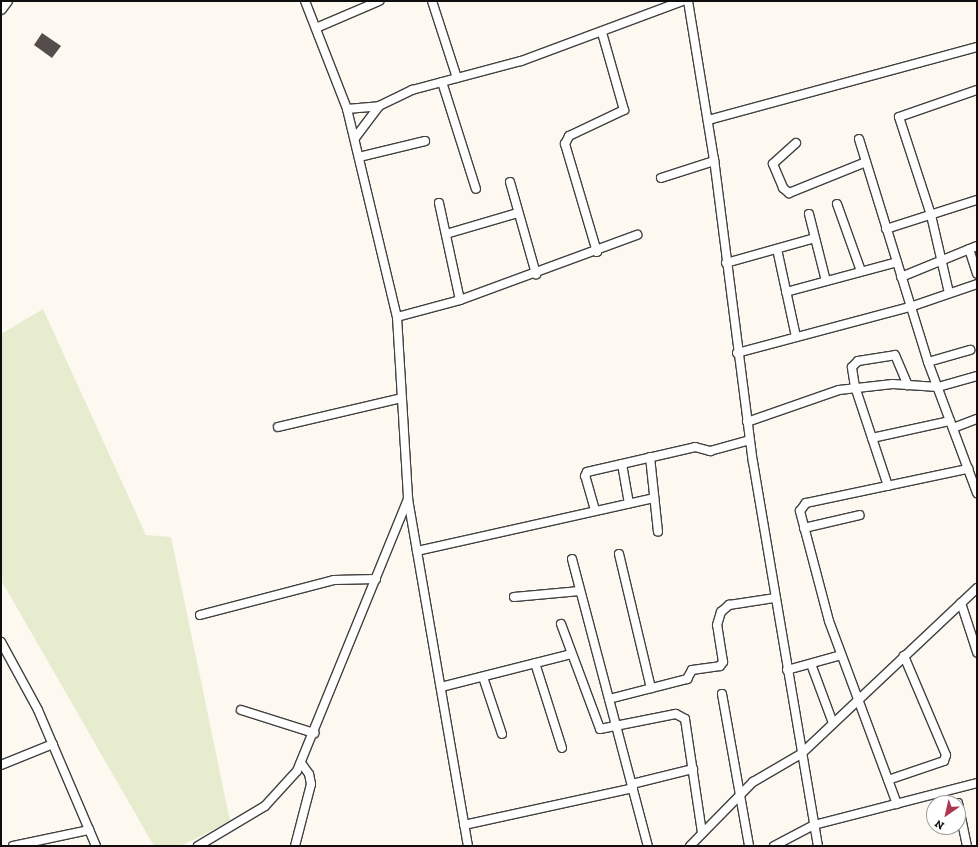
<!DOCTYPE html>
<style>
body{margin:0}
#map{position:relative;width:978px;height:847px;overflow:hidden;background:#fdf8f0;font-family:"Zilla Slab",serif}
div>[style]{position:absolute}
.pitch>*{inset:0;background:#e7ecce}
.building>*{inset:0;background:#554d4b}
.roads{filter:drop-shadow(1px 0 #414141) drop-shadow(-1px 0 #414141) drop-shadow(0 1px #414141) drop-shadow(0 -1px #414141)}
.minor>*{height:8px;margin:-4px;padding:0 4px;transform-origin:4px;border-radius:4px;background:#fff}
.tertiary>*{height:10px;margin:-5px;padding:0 5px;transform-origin:5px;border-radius:5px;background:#fff}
span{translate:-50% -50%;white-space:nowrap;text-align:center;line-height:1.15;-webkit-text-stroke:4px #fff;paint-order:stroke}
.frame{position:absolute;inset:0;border:2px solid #0e0e0e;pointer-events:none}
.north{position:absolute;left:926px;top:795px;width:40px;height:40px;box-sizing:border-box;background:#fff;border:1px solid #9f9f9f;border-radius:50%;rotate:214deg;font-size:11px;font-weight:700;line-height:16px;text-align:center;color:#0e0e0e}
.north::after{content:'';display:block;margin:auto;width:14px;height:18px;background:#ac3753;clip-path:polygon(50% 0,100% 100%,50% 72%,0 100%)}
</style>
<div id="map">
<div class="pitch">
<i style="clip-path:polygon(43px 309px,146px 535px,171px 537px,230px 821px,181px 846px,154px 846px,1px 580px,1px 334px)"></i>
</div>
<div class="building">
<i style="clip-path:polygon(42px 33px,61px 46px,52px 58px,34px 45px)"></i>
</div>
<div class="roads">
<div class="minor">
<i style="left:305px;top:1px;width:116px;rotate:68.7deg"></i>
<i style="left:347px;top:109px;width:214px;rotate:76.5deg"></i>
<i style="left:397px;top:317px;width:182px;rotate:86.5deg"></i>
<i style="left:408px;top:499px;width:352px;rotate:80.2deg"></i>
<i style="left:432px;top:1px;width:81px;rotate:72deg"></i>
<i style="left:688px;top:1px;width:160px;rotate:80.7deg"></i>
<i style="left:714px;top:159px;width:305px;rotate:82.7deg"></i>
<i style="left:753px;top:462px;width:389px;rotate:80.4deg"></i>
<i style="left:316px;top:28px;width:69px;rotate:-23.2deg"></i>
<i style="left:442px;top:82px;width:112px;rotate:72.4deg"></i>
<i style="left:347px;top:109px;width:32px;rotate:-5deg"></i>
<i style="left:379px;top:106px;width:37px;rotate:-26deg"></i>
<i style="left:412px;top:90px;width:113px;rotate:-14.9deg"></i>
<i style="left:521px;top:61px;width:172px;rotate:-20.4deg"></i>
<i style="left:708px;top:120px;width:279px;rotate:-15.2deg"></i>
<i style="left:355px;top:138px;width:40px;rotate:-53deg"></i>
<i style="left:859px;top:139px;width:233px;rotate:72.8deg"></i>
<i style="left:928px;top:362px;width:140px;rotate:69.5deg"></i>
<i style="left:796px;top:143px;width:31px;rotate:138deg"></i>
<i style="left:773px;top:164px;width:26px;rotate:67deg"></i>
<i style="left:783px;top:188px;width:8px;rotate:40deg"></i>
<i style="left:789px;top:193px;width:83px;rotate:-21.9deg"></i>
<i style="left:359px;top:157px;width:68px;rotate:-13.6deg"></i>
<i style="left:661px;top:178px;width:56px;rotate:-17.8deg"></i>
<i style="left:510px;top:182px;width:96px;rotate:74.2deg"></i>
<i style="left:439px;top:203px;width:99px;rotate:77.8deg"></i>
<i style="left:837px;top:204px;width:71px;rotate:70.3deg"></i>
<i style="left:809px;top:214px;width:69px;rotate:75.8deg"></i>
<i style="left:886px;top:229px;width:96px;rotate:-17.7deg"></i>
<i style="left:446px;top:234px;width:75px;rotate:-16.3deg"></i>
<i style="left:777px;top:249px;width:90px;rotate:77.8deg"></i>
<i style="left:969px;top:249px;width:26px;rotate:72deg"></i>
<i style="left:597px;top:252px;width:113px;rotate:-106.5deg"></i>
<i style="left:565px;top:144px;width:9px;rotate:-63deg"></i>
<i style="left:569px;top:136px;width:61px;rotate:-25.3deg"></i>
<i style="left:624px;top:110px;width:80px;rotate:-105.9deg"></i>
<i style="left:726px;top:263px;width:92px;rotate:-15.7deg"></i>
<i style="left:901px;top:277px;width:82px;rotate:-22.2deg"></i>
<i style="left:786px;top:292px;width:115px;rotate:-15.1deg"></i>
<i style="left:949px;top:293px;width:80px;rotate:-103deg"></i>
<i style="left:931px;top:215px;width:103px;rotate:-108.1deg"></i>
<i style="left:899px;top:117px;width:83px;rotate:-19.1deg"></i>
<i style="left:397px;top:317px;width:65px;rotate:-15.1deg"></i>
<i style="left:460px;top:300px;width:189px;rotate:-20.2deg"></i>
<i style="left:737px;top:353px;width:179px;rotate:-14.9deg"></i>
<i style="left:910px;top:307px;width:71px;rotate:-18.9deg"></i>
<i style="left:928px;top:362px;width:44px;rotate:-15.9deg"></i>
<i style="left:747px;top:422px;width:97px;rotate:-19.2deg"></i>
<i style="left:839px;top:390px;width:54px;rotate:-6.3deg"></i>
<i style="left:893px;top:384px;width:45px;rotate:3.8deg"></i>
<i style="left:938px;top:387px;width:41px;rotate:-15.8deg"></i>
<i style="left:278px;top:427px;width:127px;rotate:-13.2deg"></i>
<i style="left:953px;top:428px;width:26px;rotate:-21deg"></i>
<i style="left:872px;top:438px;width:80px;rotate:-12.3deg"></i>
<i style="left:650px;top:457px;width:75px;rotate:83.9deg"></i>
<i style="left:622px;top:464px;width:40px;rotate:80deg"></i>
<i style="left:888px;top:486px;width:104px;rotate:-108.4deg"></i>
<i style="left:855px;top:387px;width:20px;rotate:-99deg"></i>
<i style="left:852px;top:367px;width:8px;rotate:-45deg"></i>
<i style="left:858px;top:361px;width:37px;rotate:-9deg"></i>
<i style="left:895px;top:355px;width:33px;rotate:67deg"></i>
<i style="left:595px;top:510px;width:35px;rotate:-106deg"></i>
<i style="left:585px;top:476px;width:4px;rotate:-63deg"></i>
<i style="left:587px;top:472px;width:111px;rotate:-13deg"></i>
<i style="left:695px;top:447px;width:16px;rotate:15deg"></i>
<i style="left:710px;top:451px;width:41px;rotate:-15.4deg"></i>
<i style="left:804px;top:528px;width:57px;rotate:-13.1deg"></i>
<i style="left:417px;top:551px;width:243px;rotate:-12.6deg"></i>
<i style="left:619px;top:554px;width:138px;rotate:76.6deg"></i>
<i style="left:572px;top:559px;width:297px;rotate:75.2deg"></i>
<i style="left:514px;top:597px;width:66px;rotate:-5.2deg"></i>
<i style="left:961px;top:603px;width:52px;rotate:71.9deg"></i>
<i style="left:200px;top:615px;width:138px;rotate:-14.6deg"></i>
<i style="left:334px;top:580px;width:42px;rotate:-1.4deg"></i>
<i style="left:561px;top:624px;width:112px;rotate:69.6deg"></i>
<i style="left:600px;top:729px;width:77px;rotate:-11.2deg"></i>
<i style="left:676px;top:714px;width:10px;rotate:29deg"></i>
<i style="left:685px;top:719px;width:115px;rotate:81.5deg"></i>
<i style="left:1px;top:642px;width:77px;rotate:61.4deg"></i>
<i style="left:38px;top:710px;width:148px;rotate:66.9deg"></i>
<i style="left:535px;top:663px;width:89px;rotate:72.4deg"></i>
<i style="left:811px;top:664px;width:63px;rotate:69.6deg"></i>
<i style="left:787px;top:670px;width:56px;rotate:-15.5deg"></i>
<i style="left:483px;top:677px;width:60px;rotate:71.6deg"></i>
<i style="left:441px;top:687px;width:134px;rotate:-14.2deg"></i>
<i style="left:722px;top:694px;width:154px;rotate:79.9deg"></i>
<i style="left:609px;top:699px;width:81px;rotate:-14.4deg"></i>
<i style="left:687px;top:679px;width:10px;rotate:-61deg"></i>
<i style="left:692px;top:670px;width:28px;rotate:-8deg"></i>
<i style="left:720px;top:666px;width:5px;rotate:-53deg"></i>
<i style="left:723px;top:662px;width:37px;rotate:-99deg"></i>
<i style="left:717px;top:625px;width:14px;rotate:-73deg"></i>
<i style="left:721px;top:612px;width:11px;rotate:-41deg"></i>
<i style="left:729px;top:605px;width:47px;rotate:-8.7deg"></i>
<i style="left:241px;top:710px;width:77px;rotate:17.5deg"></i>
<i style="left:1px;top:765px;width:56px;rotate:-22deg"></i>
<i style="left:888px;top:780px;width:59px;rotate:-18.7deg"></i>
<i style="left:944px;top:761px;width:6px;rotate:-72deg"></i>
<i style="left:946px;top:755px;width:108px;rotate:-113deg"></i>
<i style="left:632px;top:784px;width:63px;rotate:-13.8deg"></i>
<i style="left:958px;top:803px;width:44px;rotate:78.2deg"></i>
<i style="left:897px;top:804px;width:195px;rotate:-110.4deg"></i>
<i style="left:829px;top:621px;width:114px;rotate:-104.8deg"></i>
<i style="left:800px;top:511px;width:10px;rotate:-53deg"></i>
<i style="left:806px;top:503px;width:166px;rotate:-11.9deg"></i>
<i style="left:464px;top:825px;width:173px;rotate:-12.3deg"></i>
<i style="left:13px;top:846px;width:78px;rotate:-11.9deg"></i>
<i style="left:198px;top:846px;width:78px;rotate:-30.8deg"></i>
<i style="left:265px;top:806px;width:47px;rotate:-47.6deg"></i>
<i style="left:297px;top:771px;width:294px;rotate:-67.8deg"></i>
<i style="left:295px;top:846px;width:64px;rotate:-75.5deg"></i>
<i style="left:311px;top:784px;width:10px;rotate:-101deg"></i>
<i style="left:309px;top:774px;width:14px;rotate:-126deg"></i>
<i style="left:690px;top:846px;width:90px;rotate:-45.5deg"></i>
<i style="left:753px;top:782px;width:56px;rotate:-30.3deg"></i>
<i style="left:801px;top:754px;width:242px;rotate:-43.3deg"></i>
<i style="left:774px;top:846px;width:45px;rotate:-27.7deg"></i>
<i style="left:814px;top:825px;width:168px;rotate:-14.4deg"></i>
</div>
<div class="tertiary">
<i style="left:1px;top:9px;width:10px;rotate:-53deg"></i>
</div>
</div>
<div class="frame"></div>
<div class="north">N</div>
</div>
